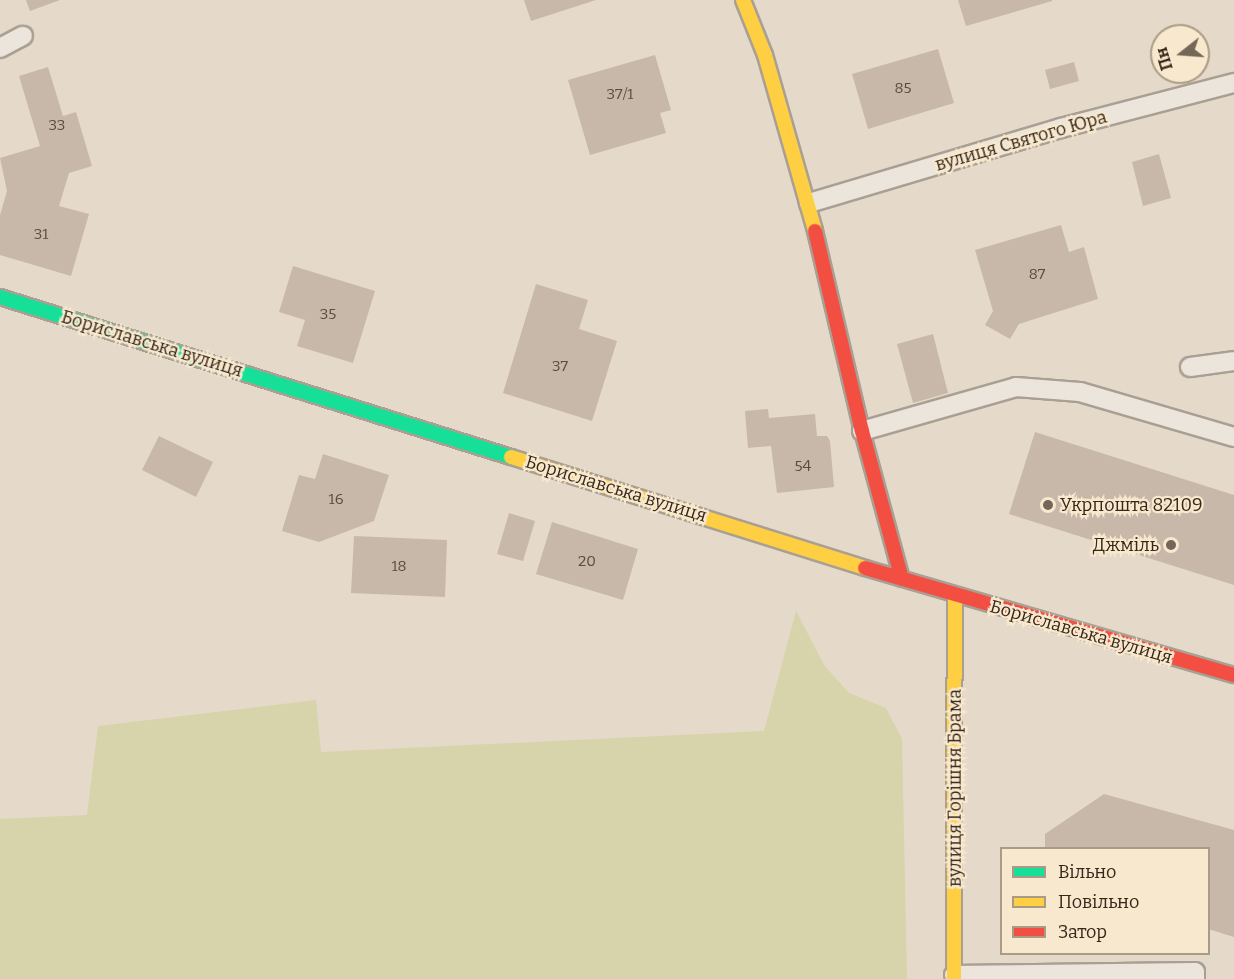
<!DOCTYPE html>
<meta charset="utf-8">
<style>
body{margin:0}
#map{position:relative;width:1234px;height:979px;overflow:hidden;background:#e5dac9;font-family:Bitter,serif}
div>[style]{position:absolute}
.green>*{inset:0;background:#d7d3ab}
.building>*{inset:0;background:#c8b8aa}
.roads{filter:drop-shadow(2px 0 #a99f93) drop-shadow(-2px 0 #a99f93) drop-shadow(0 2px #a99f93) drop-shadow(0 -2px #a99f93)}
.lane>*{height:18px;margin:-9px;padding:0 9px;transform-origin:9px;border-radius:9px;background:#ece5db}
.fast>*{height:14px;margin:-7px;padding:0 7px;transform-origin:7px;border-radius:7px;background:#16e098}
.slow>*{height:14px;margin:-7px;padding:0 7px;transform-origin:7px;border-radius:7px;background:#ffcf43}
.jam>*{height:14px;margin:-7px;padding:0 7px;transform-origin:7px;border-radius:7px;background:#f24e42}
.dots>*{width:16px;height:16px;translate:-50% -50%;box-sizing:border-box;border:3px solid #f7e8ce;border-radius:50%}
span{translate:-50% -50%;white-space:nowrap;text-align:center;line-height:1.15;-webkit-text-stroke:4.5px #f7e8ce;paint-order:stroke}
.number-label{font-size:15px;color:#5b4b3f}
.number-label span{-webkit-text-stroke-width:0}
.street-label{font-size:18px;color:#37271b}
.poi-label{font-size:18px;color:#37271b}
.left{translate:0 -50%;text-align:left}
.right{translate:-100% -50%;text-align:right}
.legend{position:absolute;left:1000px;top:847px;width:210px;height:108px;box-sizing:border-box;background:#f7e8ce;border:2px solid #aa9b86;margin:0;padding:8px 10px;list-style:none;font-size:18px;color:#37271b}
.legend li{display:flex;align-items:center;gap:12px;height:30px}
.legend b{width:30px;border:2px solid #aa9b86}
.north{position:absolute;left:1150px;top:24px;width:60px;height:60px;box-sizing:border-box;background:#f7e8ce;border:2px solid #aa9b86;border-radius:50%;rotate:253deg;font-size:16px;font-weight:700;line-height:24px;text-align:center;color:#37271b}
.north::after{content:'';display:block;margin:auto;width:21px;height:27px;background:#746658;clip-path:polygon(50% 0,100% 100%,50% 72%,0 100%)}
</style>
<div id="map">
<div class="green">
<i style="clip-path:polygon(796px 611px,824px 665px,849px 693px,886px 708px,902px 739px,907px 979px,0 979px,0 819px,87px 815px,98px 726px,316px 700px,321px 752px,764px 731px)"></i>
</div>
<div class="building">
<i style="clip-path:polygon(26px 0,60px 0,30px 11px)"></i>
<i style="clip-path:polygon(524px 0,596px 0,531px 21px)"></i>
<i style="clip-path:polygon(958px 0,1052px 0,1052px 1px,966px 26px)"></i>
<i style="clip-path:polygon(938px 49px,954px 103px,868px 129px,852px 74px)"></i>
<i style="clip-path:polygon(655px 55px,671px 110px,660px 113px,666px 133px,590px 155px,568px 80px)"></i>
<i style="clip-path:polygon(1074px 62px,1079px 81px,1050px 89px,1045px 70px)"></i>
<i style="clip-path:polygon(48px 67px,63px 116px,76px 112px,92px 166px,69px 173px,59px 206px,89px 214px,71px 276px,0 255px,0 215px,7px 191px,0 158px,40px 146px,19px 76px)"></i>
<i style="clip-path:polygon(1159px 154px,1171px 198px,1143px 206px,1132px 162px)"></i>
<i style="clip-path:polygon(1061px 225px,1069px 252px,1084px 247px,1098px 299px,1019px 324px,1010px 339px,985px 325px,993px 311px,975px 250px)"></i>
<i style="clip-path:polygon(293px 266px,375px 291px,353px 363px,297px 346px,305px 320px,279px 312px)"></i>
<i style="clip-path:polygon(536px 284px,588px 300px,579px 329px,617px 341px,592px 421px,503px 393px)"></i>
<i style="clip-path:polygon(933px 334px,948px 393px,913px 403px,897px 344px)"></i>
<i style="clip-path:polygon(768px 409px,769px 418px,815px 414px,817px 436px,827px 436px,830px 441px,834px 487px,777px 493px,771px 446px,748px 448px,745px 411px)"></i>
<i style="clip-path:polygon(1035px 432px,1234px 495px,1234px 585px,1009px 514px)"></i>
<i style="clip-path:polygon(159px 436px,213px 462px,196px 497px,142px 470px)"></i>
<i style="clip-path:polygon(323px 454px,389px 475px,374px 521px,319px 542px,282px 531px,299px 475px,315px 479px)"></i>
<i style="clip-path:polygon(509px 513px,535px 521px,523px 561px,497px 554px)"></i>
<i style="clip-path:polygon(552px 522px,638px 549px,623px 600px,536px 574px)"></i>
<i style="clip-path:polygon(354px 536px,447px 540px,445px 597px,351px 593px)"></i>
<i style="clip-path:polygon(1104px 794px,1234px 830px,1234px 937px,1208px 929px,1208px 848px,1045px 848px,1045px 834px)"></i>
</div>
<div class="roads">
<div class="lane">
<i style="left:0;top:48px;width:26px;rotate:-28deg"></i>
<i style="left:809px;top:203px;width:263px;rotate:-16.6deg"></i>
<i style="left:1061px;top:128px;width:179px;rotate:-14.6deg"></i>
<i style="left:1190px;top:367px;width:44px;rotate:-7.8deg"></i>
<i style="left:862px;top:431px;width:160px;rotate:-15.9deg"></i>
<i style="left:1016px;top:387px;width:64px;rotate:4.5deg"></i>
<i style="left:1080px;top:392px;width:160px;rotate:16.3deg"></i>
<i style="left:954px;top:975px;width:241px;rotate:-0.7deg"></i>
<i style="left:1195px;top:972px;width:7px;rotate:90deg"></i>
</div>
<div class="fast">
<i style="left:0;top:297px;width:535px;rotate:17.39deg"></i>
</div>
<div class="slow">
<i style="left:743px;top:0;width:59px;rotate:68.2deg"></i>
<i style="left:765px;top:55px;width:183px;rotate:74.1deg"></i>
<i style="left:511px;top:457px;width:371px;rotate:17.4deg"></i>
<i style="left:954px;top:979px;width:383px;rotate:-89.9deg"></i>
</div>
<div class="jam">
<i style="left:815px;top:231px;width:205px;rotate:76.8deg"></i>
<i style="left:862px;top:431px;width:153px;rotate:74.9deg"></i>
<i style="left:865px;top:568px;width:384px;rotate:16.2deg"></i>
</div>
</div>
<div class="dots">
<i style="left:1048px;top:505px;background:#746658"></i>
<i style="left:1171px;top:545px;background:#746658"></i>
</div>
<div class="number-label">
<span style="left:903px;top:89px">85</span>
<span style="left:620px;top:95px">37/1</span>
<span style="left:57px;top:126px">33</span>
<span style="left:41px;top:235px">31</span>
<span style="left:1037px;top:275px">87</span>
<span style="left:328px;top:315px">35</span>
<span style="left:560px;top:367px">37</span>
<span style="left:803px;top:467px">54</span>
<span style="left:336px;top:500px">16</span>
<span style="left:587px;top:562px">20</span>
<span style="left:399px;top:567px">18</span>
</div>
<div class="street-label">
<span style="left:1021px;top:141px;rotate:-16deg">вулиця Святого Юра</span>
<span style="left:152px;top:344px;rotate:17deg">Бориславська вулиця</span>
<span style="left:616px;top:489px;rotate:17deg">Бориславська вулиця</span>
<span style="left:1081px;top:632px;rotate:16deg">Бориславська вулиця</span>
<span style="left:955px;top:788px;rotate:-90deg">вулиця Горішня Брама</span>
</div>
<div class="poi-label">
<span class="left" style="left:1060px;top:505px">Укрпошта 82109</span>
<span class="right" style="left:1159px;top:545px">Джміль</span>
</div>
<ul class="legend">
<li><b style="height:8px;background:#16e098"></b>Вільно</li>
<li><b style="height:8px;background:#ffcf43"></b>Повільно</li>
<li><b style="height:8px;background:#f24e42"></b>Затор</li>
</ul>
<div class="north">Пн</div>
</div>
